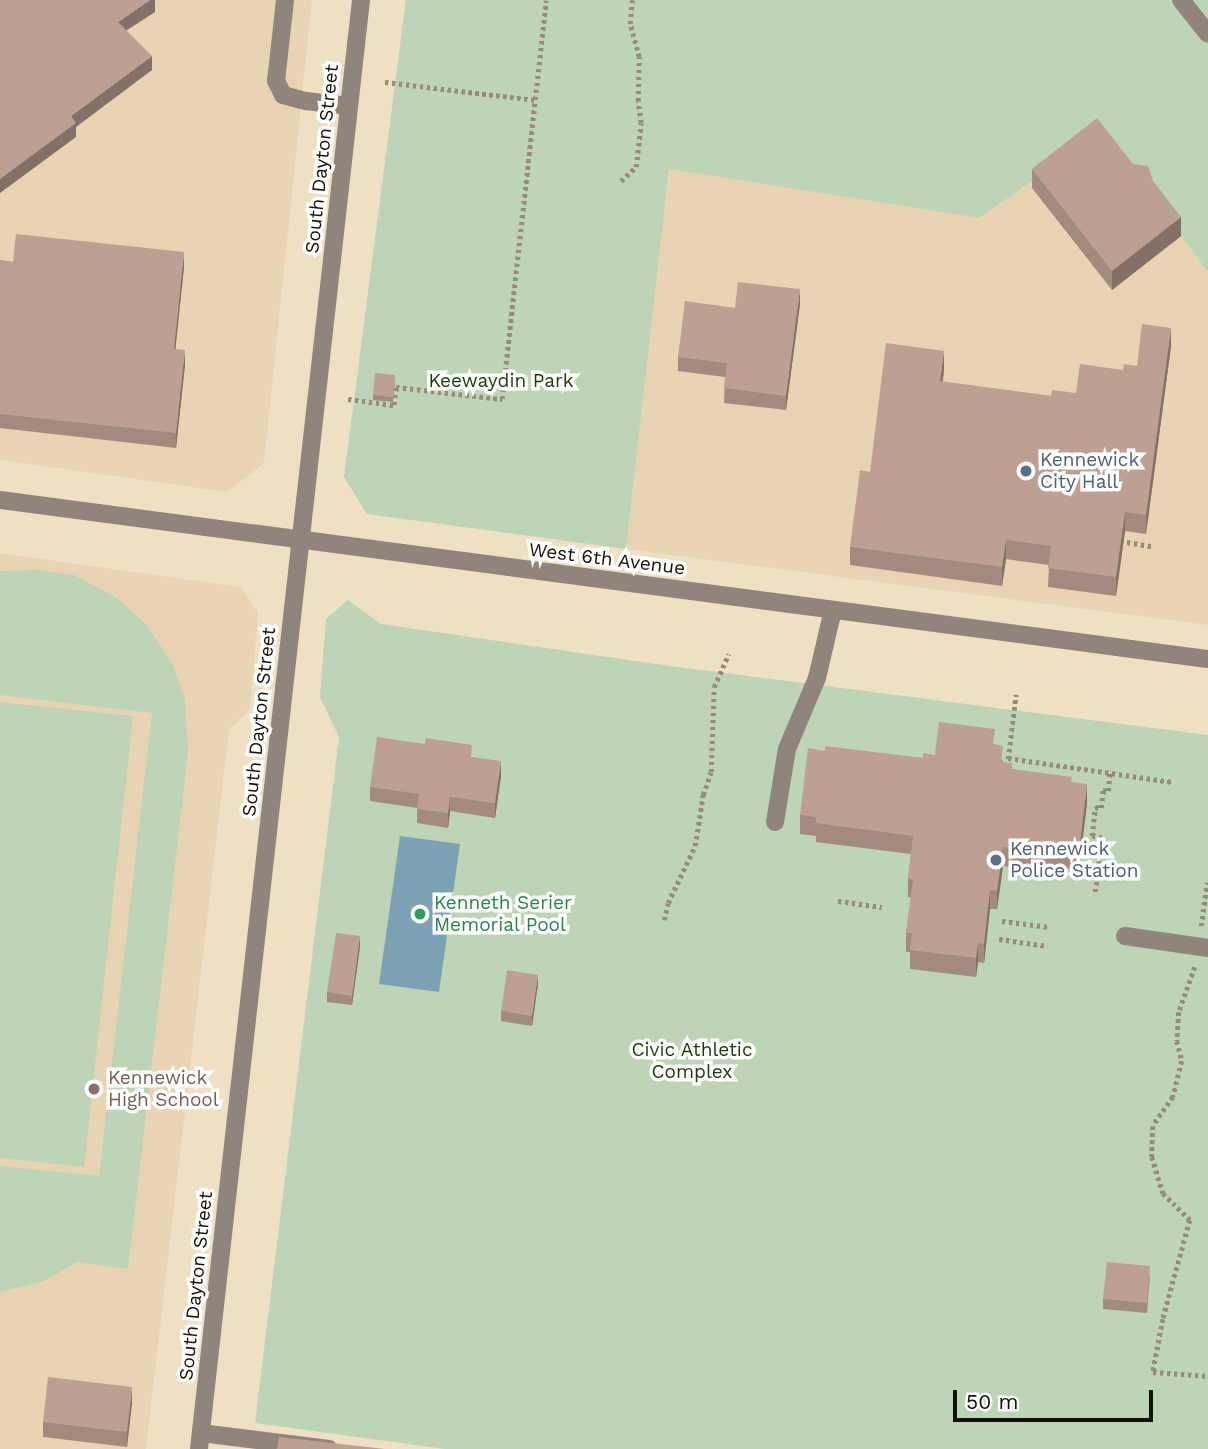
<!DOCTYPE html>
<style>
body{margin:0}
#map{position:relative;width:1208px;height:1449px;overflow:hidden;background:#efdfc3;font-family:"Work Sans",sans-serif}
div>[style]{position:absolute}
.built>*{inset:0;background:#e8d4b2}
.green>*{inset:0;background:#bed4b6}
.water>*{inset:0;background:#7ba2b4}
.path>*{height:4.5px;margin-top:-2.25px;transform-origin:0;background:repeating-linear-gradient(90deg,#978b76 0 3.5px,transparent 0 7px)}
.minor>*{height:18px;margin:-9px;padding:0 9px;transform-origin:9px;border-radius:9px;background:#90857d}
.wall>*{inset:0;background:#a38a7e}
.shaded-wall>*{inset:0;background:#847066}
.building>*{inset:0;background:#bda092}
.dots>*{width:19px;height:19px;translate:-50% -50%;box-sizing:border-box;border:4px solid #fff;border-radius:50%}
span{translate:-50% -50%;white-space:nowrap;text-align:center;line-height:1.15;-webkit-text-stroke:7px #fff;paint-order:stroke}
.street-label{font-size:19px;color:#161007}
.park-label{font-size:19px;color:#1c3b0d}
.service-label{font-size:19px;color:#4e5e75}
.left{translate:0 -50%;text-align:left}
.leisure-label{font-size:19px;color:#27864d}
.education-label{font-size:19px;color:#785e54}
.scale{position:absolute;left:953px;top:1390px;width:200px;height:32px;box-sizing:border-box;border:4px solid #161007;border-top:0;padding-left:9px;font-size:21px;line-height:24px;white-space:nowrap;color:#161007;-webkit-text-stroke:5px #fff;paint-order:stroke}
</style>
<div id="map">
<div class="built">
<i style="clip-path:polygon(0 0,312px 0,264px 463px,227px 492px,0 460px)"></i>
<i style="clip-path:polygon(1103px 132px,1208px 272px,1208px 625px,626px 549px,669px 169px,979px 218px)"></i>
<i style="clip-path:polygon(0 553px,241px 587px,258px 612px,250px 709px,229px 730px,146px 1449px,0 1449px)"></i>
</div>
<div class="green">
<i style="clip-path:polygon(406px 0,1208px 0,1208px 272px,1103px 132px,979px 218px,669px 169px,626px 549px,367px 514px,344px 477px)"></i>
<i style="clip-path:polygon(36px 570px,74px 575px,117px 598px,146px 624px,172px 663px,185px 699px,188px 753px,128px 1269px,76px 1262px,45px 1281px,0 1292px,0 1166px,99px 1176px,152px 713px,0 695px,0 571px)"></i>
<i style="clip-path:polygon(348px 600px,381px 624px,670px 666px,1208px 735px,1208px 1449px,445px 1449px,255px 1423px,339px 737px,320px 697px,326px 619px)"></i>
<i style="clip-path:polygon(0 702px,133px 716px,84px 1167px,0 1158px)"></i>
</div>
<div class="water">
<i style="clip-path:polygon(400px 836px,460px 844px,439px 992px,379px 984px)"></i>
</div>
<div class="path">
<i style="left:385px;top:82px;width:151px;rotate:6.8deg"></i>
<i style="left:621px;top:181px;width:21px;rotate:-43deg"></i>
<i style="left:636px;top:167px;width:44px;rotate:-83.5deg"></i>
<i style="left:641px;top:123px;width:22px;rotate:-98deg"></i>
<i style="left:638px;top:101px;width:44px;rotate:-88.7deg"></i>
<i style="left:639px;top:57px;width:34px;rotate:-105deg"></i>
<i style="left:630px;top:24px;width:24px;rotate:-85deg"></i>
<i style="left:348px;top:399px;width:46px;rotate:7.4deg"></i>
<i style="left:394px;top:405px;width:18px;rotate:-84deg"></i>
<i style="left:396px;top:387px;width:107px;rotate:6.5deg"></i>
<i style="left:502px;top:399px;width:401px;rotate:-83.7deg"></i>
<i style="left:1120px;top:541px;width:33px;rotate:9deg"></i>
<i style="left:1008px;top:758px;width:166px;rotate:8.3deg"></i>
<i style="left:1008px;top:759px;width:65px;rotate:-83deg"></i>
<i style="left:1095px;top:892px;width:54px;rotate:-82.6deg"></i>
<i style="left:1102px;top:838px;width:10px;rotate:-169deg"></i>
<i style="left:1092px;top:836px;width:29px;rotate:-84deg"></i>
<i style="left:1095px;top:807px;width:6px;rotate:9deg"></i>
<i style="left:1101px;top:808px;width:18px;rotate:-84deg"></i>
<i style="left:1103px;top:790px;width:5px;rotate:11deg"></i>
<i style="left:1108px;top:791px;width:18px;rotate:-84deg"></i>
<i style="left:838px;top:901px;width:44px;rotate:7.8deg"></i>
<i style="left:664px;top:920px;width:17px;rotate:-77deg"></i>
<i style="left:668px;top:903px;width:63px;rotate:-64.7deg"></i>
<i style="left:695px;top:846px;width:52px;rotate:-81.1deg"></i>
<i style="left:703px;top:795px;width:24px;rotate:-71deg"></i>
<i style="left:711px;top:772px;width:85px;rotate:-88deg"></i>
<i style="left:714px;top:687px;width:36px;rotate:-66deg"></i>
<i style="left:1002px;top:921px;width:48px;rotate:7.1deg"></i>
<i style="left:1201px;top:926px;width:44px;rotate:-82.2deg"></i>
<i style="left:999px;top:939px;width:49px;rotate:8.3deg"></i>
<i style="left:1195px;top:967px;width:48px;rotate:109.6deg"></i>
<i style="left:1179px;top:1012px;width:29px;rotate:94deg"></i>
<i style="left:1177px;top:1041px;width:21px;rotate:76deg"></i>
<i style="left:1182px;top:1061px;width:37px;rotate:104deg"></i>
<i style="left:1173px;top:1097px;width:35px;rotate:125deg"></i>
<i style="left:1153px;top:1126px;width:31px;rotate:92deg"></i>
<i style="left:1152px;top:1157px;width:38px;rotate:73deg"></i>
<i style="left:1163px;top:1193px;width:38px;rotate:45deg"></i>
<i style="left:1190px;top:1220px;width:103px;rotate:105.3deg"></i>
<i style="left:1163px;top:1319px;width:54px;rotate:100.7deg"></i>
<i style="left:1153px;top:1372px;width:55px;rotate:4.2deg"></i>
</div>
<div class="minor">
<i style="left:285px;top:0;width:81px;rotate:96.3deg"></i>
<i style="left:276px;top:81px;width:16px;rotate:63deg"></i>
<i style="left:283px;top:95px;width:24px;rotate:15deg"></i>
<i style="left:306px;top:101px;width:43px;rotate:6.6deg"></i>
<i style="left:1181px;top:0;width:43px;rotate:51.5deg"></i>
<i style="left:0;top:500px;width:1218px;rotate:7.5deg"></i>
<i style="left:775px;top:822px;width:74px;rotate:-80.7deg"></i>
<i style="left:787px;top:749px;width:77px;rotate:-67.1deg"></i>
<i style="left:817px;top:678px;width:70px;rotate:-76.8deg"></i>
<i style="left:1125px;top:936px;width:84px;rotate:8.2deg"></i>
<i style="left:201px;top:1433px;width:129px;rotate:7.1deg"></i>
<i style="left:199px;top:1449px;width:1458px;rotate:-83.62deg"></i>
</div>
<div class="wall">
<i style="clip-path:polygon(1133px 164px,1153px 181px,1181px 236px,1112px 290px,1032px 188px,1032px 169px)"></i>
<i style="clip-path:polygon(0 260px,13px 262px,184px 267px,175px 349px,185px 365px,176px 448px,0 428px)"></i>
<i style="clip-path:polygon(800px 304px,786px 410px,724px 403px,725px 377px,678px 371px,678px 357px,735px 308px)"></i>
<i style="clip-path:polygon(1171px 346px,1146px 534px,1125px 531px,1116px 596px,1048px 587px,1049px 565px,1006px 559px,1002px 586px,850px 565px,850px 547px,870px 472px,944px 369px,943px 382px,1051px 396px,1076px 393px,1123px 370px,1137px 366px)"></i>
<i style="clip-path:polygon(395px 380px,393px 402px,373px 400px,373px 395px)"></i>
<i style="clip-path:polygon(995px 744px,1003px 762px,1012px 769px,1072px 782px,1087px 803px,1079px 870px,1063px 868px,1062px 874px,1003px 866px,997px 909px,990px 909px,984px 963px,978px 962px,976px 977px,910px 969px,910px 952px,906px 952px,906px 933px,911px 898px,908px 897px,908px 878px,911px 854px,816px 842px,816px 836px,800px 834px,800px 815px,825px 751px,923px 758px)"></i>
<i style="clip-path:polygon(472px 757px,501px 776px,495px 818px,450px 811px,448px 828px,417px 823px,417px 808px,370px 801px,370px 787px)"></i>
<i style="clip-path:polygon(360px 946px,352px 1005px,327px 1002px,327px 992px)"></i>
<i style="clip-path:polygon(538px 984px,532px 1026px,501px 1021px,501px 1011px)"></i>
<i style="clip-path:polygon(1150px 1276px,1147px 1313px,1103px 1309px,1103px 1299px)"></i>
<i style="clip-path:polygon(132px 1402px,127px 1447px,43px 1437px,43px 1422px)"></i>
</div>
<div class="shaded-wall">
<i style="clip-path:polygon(150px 0,155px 0,155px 12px,118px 36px,118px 22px)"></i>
<i style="clip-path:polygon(152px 56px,152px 70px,76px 127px,76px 137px,0 193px,0 179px,71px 116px)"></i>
<i style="clip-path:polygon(1181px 217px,1181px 236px,1112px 290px,1112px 271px)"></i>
<i style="clip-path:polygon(184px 252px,184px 267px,174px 363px,174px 349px)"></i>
<i style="clip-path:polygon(800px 289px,800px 304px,786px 410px,786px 396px)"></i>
<i style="clip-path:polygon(1171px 328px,1171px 346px,1146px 534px,1146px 515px)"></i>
<i style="clip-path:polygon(185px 350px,185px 365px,176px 448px,176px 433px)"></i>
<i style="clip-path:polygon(944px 351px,944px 369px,940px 400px,940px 381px)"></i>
<i style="clip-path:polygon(1125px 512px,1125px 531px,1116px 596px,1116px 577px)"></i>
<i style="clip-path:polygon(1006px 540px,1006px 559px,1002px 586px,1002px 567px)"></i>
<i style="clip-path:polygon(501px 761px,501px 776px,495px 818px,495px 803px)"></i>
<i style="clip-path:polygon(1087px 784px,1087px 803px,1079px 870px,1079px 851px)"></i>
<i style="clip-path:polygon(450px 797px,450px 811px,448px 828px,448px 813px)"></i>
<i style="clip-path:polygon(1003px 847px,1003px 866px,997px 909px,997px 891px)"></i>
<i style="clip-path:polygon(990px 890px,990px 909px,984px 963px,984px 944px)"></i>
<i style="clip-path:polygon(360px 936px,360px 946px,352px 1005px,352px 996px)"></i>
<i style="clip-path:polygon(978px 943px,978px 962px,976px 977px,976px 958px)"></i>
<i style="clip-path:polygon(538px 975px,538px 984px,532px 1026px,532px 1016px)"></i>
<i style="clip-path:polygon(132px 1387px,132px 1402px,127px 1447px,127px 1432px)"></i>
</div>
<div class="building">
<i style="clip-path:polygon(0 0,150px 0,118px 22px,152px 56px,71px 116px,76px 123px,0 179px)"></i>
<i style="clip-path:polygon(1097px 118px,1133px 164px,1148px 166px,1153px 181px,1181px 217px,1112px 271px,1032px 169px)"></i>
<i style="clip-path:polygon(16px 234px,184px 252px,174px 349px,185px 350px,176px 433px,0 414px,0 260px,13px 262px)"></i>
<i style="clip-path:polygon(738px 282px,800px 289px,786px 396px,724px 388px,727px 363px,678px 357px,685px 301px,735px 308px)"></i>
<i style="clip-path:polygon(1142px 324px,1171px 328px,1146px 515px,1125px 512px,1116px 577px,1048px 568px,1051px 546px,1006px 540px,1002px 567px,850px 547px,860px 470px,870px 472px,886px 343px,944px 351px,940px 381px,1051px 396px,1052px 390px,1076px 393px,1080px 364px,1123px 370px,1124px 364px,1137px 366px)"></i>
<i style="clip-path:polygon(375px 373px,395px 375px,393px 397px,373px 395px)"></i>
<i style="clip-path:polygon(939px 722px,995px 729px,993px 744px,1003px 746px,1001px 762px,1012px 763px,1012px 769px,1072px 777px,1071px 782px,1087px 784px,1079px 851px,1063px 849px,1062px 855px,1003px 847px,997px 891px,990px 890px,984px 944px,978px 943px,976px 958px,910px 950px,912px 933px,906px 933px,913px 880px,908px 878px,913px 836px,816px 823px,816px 817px,800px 815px,808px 748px,825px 751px,825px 746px,923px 758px,923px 753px,935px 755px)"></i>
<i style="clip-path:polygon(377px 737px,425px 744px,426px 738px,472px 745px,471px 757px,501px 761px,495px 803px,450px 797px,448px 813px,417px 809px,419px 794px,370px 787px)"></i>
<i style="clip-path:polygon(336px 933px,360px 936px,352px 996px,327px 992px)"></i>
<i style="clip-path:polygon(507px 970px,538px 975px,532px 1016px,501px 1011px)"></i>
<i style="clip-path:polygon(1107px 1262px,1150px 1266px,1147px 1303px,1103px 1299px)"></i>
<i style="clip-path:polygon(48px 1377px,132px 1387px,127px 1432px,43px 1422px)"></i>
<i style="clip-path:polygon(279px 1437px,385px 1449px,277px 1449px)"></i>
</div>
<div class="dots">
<i style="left:1026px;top:471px;background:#5c6f8a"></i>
<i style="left:996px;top:860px;background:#5c6f8a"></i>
<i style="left:420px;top:914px;background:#2e9e5b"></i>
<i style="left:94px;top:1089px;background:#8d6e63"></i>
</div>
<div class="street-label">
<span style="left:322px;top:159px;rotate:-84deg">South Dayton Street</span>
<span style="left:607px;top:559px;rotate:7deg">West 6th Avenue</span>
<span style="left:259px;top:722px;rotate:-84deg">South Dayton Street</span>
<span style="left:196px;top:1286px;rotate:-84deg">South Dayton Street</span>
</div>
<div class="park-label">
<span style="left:501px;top:381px">Keewaydin Park</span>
<span style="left:692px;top:1061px">Civic Athletic<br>Complex</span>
</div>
<div class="service-label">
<span class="left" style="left:1040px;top:471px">Kennewick<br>City Hall</span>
<span class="left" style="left:1010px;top:860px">Kennewick<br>Police Station</span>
</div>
<div class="leisure-label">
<span class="left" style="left:434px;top:914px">Kenneth Serier<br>Memorial Pool</span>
</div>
<div class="education-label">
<span class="left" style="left:108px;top:1089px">Kennewick<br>High School</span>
</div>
<div class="scale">50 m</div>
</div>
